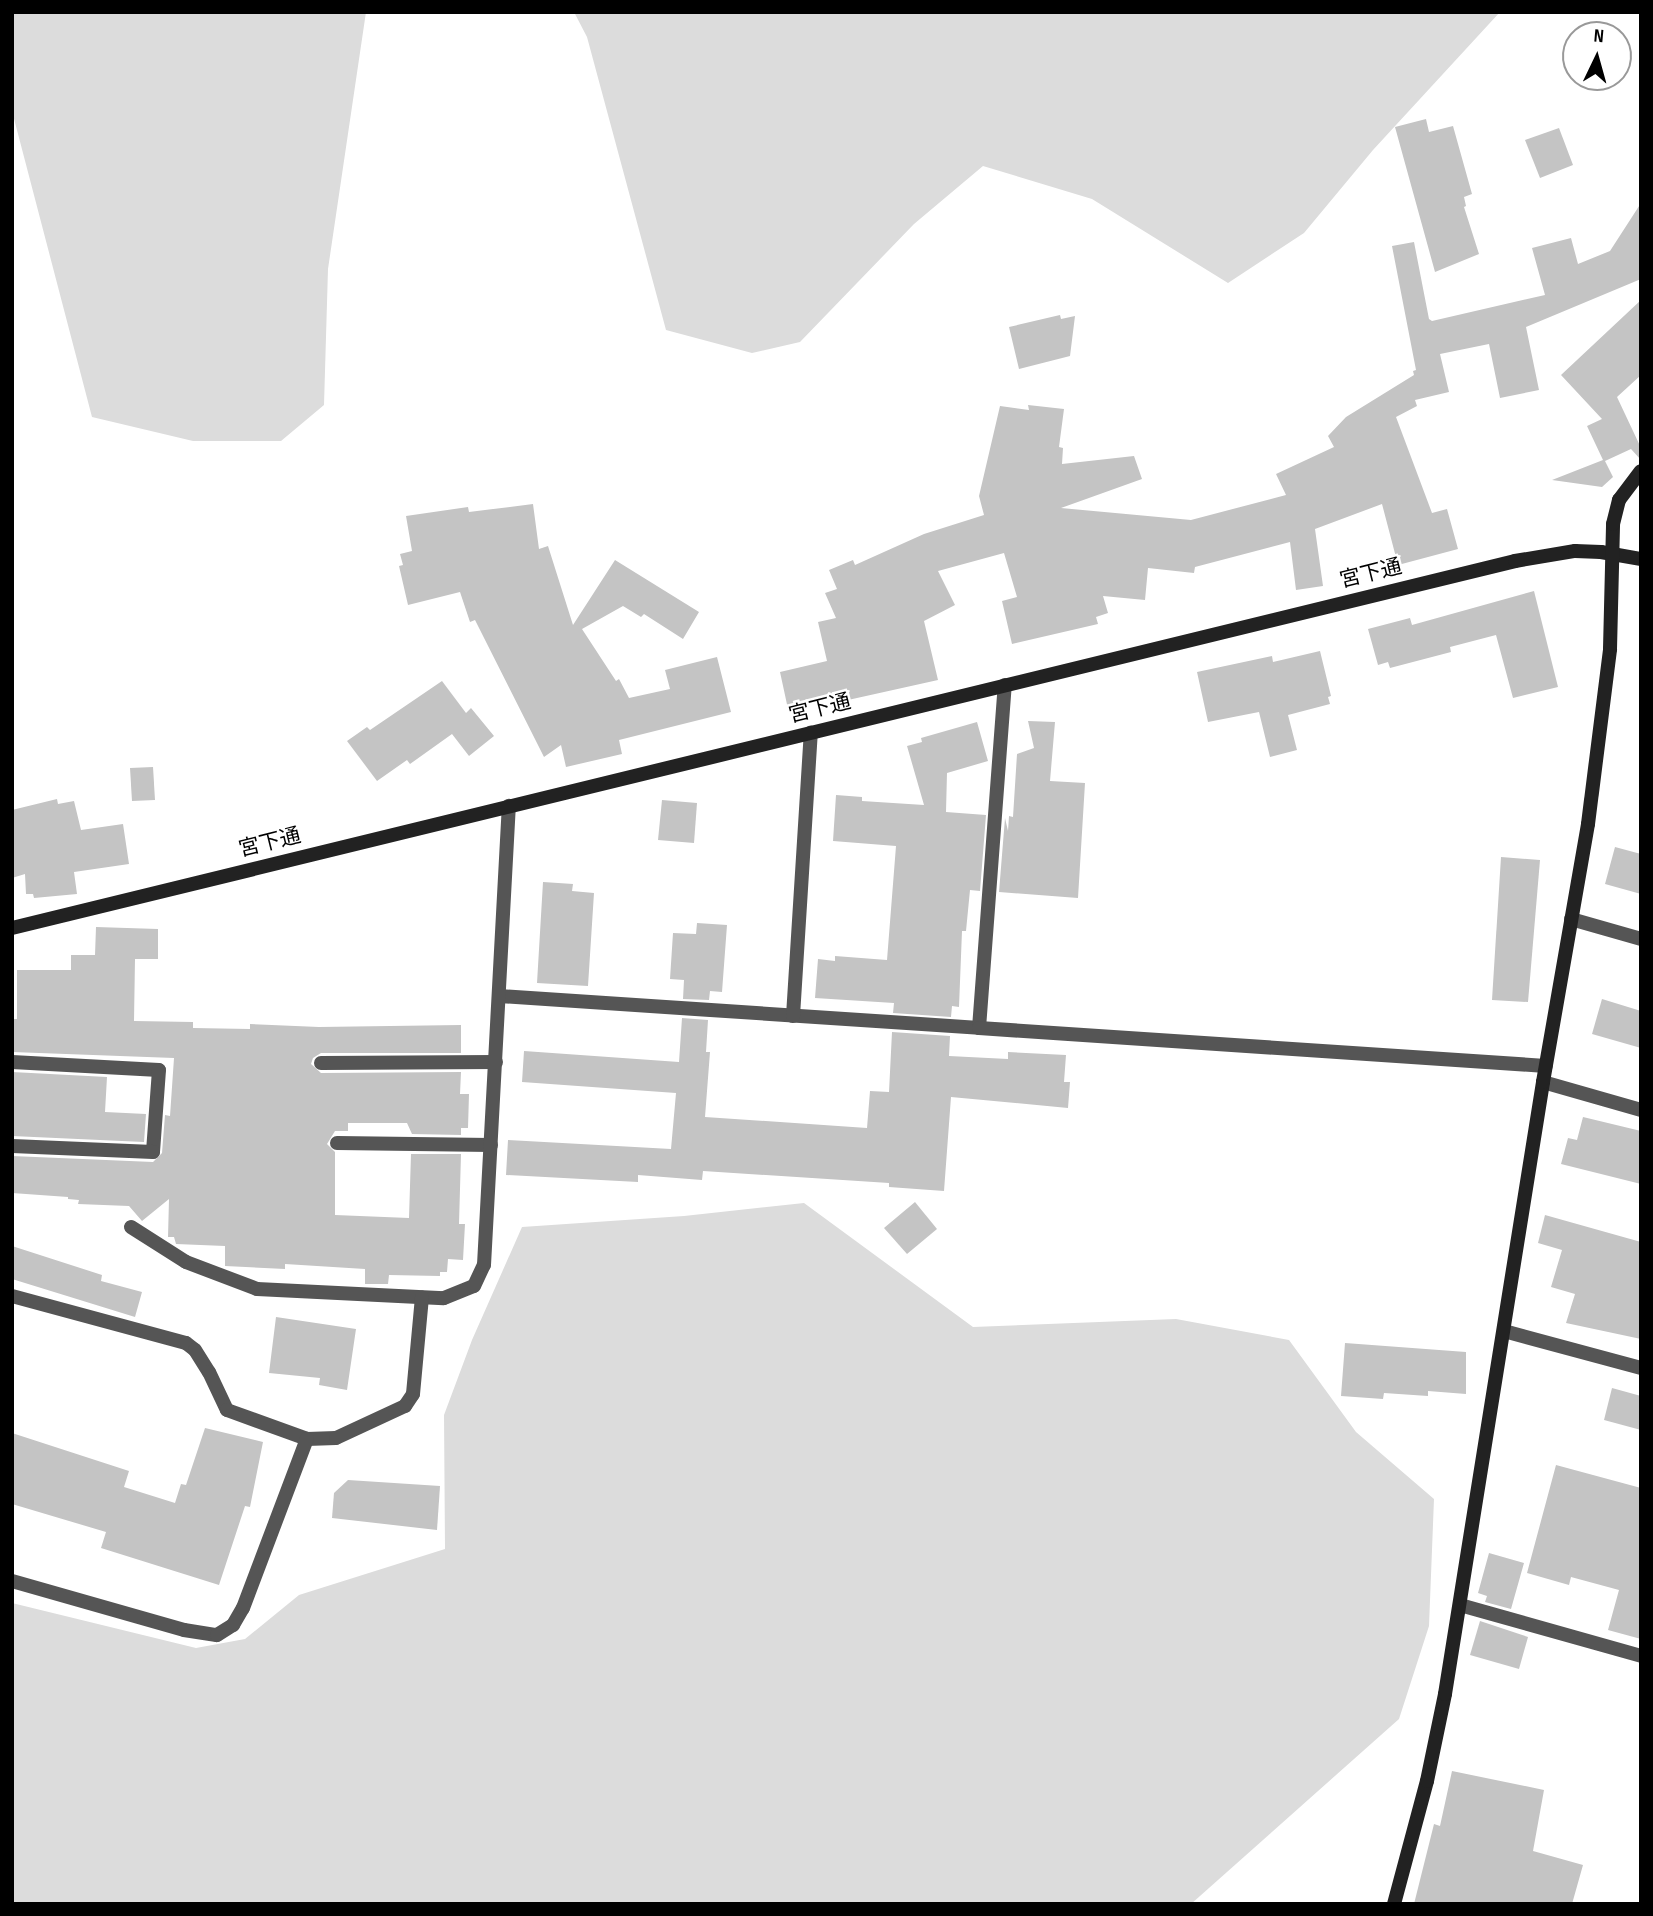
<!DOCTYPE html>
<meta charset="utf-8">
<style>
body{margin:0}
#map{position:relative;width:1653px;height:1916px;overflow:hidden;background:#fff;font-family:"Sofia Sans Condensed","Noto Sans JP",sans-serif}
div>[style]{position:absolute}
.green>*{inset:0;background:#dcdcdc}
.building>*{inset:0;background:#c4c4c4}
.street>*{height:14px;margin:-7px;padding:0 7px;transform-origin:7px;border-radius:7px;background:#555}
.secondary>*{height:14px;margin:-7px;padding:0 7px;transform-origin:7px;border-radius:7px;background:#222}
span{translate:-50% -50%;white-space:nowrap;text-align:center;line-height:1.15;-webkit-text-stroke:5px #fff;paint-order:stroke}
.street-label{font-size:21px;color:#000}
.frame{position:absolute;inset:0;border:14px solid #000;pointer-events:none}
.north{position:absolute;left:1562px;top:21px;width:70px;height:70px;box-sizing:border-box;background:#fff;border:2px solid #999;border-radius:50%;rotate:5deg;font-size:19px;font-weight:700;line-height:28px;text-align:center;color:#000}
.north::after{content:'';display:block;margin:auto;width:24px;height:32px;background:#000;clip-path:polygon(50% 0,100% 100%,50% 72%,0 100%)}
</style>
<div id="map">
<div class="green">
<i style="clip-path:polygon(12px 12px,366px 12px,328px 269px,324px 405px,281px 441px,193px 441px,92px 417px,12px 111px)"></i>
<i style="clip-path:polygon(574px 12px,1500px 12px,1373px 150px,1304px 233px,1228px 283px,1092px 199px,983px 166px,914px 224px,800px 342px,752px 353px,666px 330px,587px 37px)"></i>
<i style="clip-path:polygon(804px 1203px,973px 1327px,1176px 1319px,1289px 1340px,1356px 1432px,1434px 1499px,1429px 1626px,1399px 1719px,1191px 1904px,12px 1904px,12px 1603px,196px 1648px,245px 1639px,299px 1595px,445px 1549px,444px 1415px,472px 1340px,522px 1227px,684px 1216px)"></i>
</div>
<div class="building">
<i style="clip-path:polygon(1426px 119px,1429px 132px,1453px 126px,1472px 194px,1464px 197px,1466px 206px,1464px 207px,1479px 254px,1435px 272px,1395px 127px)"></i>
<i style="clip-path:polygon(1559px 128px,1573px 165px,1540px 178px,1525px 140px)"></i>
<i style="clip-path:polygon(1641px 203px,1641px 279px,1526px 327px,1539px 390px,1500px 398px,1489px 344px,1440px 354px,1449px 392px,1415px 400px,1417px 406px,1396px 417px,1432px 513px,1447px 509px,1458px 549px,1398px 565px,1382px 504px,1315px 529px,1323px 586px,1296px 590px,1290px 542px,1195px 567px,1194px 573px,1148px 568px,1145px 600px,1103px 596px,1108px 613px,1096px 617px,1098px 624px,1012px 644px,1002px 601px,1017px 597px,1004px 553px,938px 571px,955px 605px,924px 621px,938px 680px,839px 702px,838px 698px,788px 709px,780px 672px,827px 661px,818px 622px,836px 618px,825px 593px,837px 589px,829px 570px,853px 560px,855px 565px,924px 534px,984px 515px,979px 496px,1000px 406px,1029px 410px,1028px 405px,1064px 409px,1059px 447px,1063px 448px,1062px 464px,1134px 456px,1142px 479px,1061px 508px,1191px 520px,1286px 495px,1276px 474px,1334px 447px,1328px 436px,1346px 417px,1414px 375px,1413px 371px,1416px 370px,1392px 246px,1414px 242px,1429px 319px,1432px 321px,1545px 295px,1532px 248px,1571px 238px,1578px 264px,1610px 251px)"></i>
<i style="clip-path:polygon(1641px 300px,1641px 375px,1617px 397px,1641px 448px,1641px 460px,1631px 449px,1605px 461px,1613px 477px,1602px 487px,1552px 480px,1603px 460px,1587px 426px,1602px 419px,1561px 375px)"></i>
<i style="clip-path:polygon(1060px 315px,1061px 319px,1075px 316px,1070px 356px,1019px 369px,1009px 327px)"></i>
<i style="clip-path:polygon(533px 504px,539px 549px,548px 546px,573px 625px,615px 560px,699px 612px,683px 639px,644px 614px,641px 617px,623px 606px,582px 629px,616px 681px,619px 679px,629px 698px,670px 689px,665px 670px,717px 657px,731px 712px,619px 740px,622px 754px,566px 767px,561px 745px,544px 757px,475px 620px,470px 622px,460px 592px,408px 605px,399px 566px,403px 565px,400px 554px,412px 551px,406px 516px,468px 507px,469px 512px)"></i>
<i style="clip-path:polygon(1534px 591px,1558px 687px,1513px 698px,1496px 635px,1450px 647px,1451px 652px,1390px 668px,1388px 662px,1378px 665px,1368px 629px,1410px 618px,1412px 625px)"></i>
<i style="clip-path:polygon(1320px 651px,1331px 696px,1328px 697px,1330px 704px,1288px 715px,1297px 750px,1270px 757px,1259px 712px,1208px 722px,1197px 672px,1272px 656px,1273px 662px)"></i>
<i style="clip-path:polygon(442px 681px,466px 713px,471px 708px,494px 736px,469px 756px,452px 734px,410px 764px,407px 760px,377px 781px,347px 741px,367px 727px,370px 730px)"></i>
<i style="clip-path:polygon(1028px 721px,1055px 722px,1050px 781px,1085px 783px,1078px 898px,999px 892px,1005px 818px,1008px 831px,1009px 816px,1013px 817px,1017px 754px,1034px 748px)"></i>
<i style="clip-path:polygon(977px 722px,988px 761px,947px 773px,946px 812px,986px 815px,980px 891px,970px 890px,966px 931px,962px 931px,959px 1007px,952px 1006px,951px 1017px,893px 1013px,894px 1003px,815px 998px,818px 959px,835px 961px,835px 956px,887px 960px,896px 846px,833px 841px,836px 795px,862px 797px,862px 801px,924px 805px,907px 746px,922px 742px,921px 738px)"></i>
<i style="clip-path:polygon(153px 767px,155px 800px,132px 801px,130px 768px)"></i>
<i style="clip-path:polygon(57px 799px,58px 804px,74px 801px,81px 830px,123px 824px,129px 864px,74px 872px,77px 894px,34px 898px,33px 894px,26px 894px,25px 874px,12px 878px,12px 810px)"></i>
<i style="clip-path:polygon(662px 800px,697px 803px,694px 843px,658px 840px)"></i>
<i style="clip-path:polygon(1615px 847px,1641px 854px,1641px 894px,1605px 884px)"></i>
<i style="clip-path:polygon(1501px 857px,1540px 860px,1528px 1002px,1492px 1000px)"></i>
<i style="clip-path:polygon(543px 882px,573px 884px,572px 891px,594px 893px,588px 986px,537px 983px)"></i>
<i style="clip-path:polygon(697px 923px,727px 925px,722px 992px,710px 991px,709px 1000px,683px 999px,684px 980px,670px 979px,673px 933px,696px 934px)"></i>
<i style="clip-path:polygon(96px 927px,158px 929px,158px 959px,135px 959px,134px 1021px,193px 1022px,193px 1028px,250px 1029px,250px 1024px,319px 1027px,461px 1025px,461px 1053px,321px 1053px,313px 1058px,311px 1064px,321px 1073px,461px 1072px,460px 1094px,469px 1094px,468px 1128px,461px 1128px,461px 1135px,412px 1134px,407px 1123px,348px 1123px,348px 1131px,335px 1131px,327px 1144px,335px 1152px,335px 1215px,409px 1218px,411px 1154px,461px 1154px,459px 1224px,465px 1224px,463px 1260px,448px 1259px,447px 1272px,440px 1272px,440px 1276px,389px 1275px,388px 1284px,365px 1284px,365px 1269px,285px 1264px,285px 1269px,225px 1266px,225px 1246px,176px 1244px,174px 1237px,168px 1237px,169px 1199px,142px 1221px,129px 1206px,78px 1204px,79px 1200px,68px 1199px,68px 1197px,12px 1193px,12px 1156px,153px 1162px,162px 1153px,165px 1115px,170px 1116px,174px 1058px,12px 1052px,12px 1019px,17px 1019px,17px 970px,71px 970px,71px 955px,95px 955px)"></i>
<i style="clip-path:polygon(1602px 999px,1641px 1011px,1641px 1048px,1592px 1034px)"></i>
<i style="clip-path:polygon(682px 1018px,708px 1020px,706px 1052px,710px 1052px,705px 1117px,867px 1128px,870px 1091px,889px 1092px,892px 1032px,950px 1036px,949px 1056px,1008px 1059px,1008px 1052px,1066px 1055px,1064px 1082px,1070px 1082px,1068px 1108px,951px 1097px,944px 1191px,889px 1187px,889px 1183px,703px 1171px,702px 1180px,638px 1175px,638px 1182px,506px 1175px,508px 1140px,671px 1149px,676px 1093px,522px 1082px,524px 1051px,679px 1062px)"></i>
<i style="clip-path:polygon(12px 1072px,107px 1077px,105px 1112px,146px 1114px,144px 1142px,12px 1136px)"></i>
<i style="clip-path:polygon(1583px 1117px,1641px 1131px,1641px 1184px,1561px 1164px,1568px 1138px,1577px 1140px)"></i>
<i style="clip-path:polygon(915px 1202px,937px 1229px,907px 1254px,884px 1228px)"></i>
<i style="clip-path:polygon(1545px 1215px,1641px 1242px,1641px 1339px,1566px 1323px,1575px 1294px,1551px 1287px,1562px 1250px,1538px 1243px)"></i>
<i style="clip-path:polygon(12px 1246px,102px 1275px,101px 1281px,142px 1292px,135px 1317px,12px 1279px)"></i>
<i style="clip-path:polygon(276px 1317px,356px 1329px,347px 1390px,319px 1385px,320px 1378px,269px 1373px)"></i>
<i style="clip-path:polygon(1345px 1343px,1466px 1352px,1466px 1394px,1428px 1391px,1428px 1396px,1384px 1393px,1383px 1399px,1341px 1396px)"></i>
<i style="clip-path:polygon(1612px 1388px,1641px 1396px,1641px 1430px,1604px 1420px)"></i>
<i style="clip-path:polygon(205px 1428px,263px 1442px,250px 1507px,245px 1506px,219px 1585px,101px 1548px,106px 1532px,12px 1504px,12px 1433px,129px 1471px,124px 1487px,175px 1503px,181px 1484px,186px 1485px)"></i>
<i style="clip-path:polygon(1556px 1465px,1641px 1488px,1641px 1639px,1608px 1630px,1619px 1590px,1571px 1577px,1569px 1585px,1527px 1573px)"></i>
<i style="clip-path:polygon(348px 1480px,440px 1486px,437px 1530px,332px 1518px,334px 1493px)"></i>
<i style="clip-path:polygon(1489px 1553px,1524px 1563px,1511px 1609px,1485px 1602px,1487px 1596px,1478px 1593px)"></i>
<i style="clip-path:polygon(1480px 1621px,1528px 1637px,1519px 1669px,1470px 1655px)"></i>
<i style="clip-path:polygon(1452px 1771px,1544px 1790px,1533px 1851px,1583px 1865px,1572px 1904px,1414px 1904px,1434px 1824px,1440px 1826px)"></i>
</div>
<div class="street">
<i style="left:1571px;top:919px;width:73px;rotate:15.9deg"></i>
<i style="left:499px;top:996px;width:481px;rotate:3.8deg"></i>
<i style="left:979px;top:1028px;width:344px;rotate:-85.7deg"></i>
<i style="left:793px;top:1016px;width:284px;rotate:-86.4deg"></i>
<i style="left:979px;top:1028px;width:568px;rotate:3.83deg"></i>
<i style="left:12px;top:1062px;width:147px;rotate:3.1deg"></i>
<i style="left:159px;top:1070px;width:82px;rotate:94.2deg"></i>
<i style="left:153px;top:1152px;width:141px;rotate:-177.6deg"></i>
<i style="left:321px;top:1063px;width:175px;rotate:-0.3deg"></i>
<i style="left:1543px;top:1082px;width:102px;rotate:15.9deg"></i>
<i style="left:337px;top:1143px;width:154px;rotate:0.7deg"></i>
<i style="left:131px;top:1227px;width:65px;rotate:32.5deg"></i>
<i style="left:186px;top:1262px;width:76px;rotate:20.8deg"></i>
<i style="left:257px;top:1289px;width:187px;rotate:2.8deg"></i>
<i style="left:444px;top:1298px;width:32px;rotate:-22deg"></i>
<i style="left:474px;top:1286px;width:23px;rotate:-65deg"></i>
<i style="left:484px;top:1265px;width:460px;rotate:-86.9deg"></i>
<i style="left:12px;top:1296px;width:180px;rotate:15.1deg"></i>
<i style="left:186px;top:1343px;width:11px;rotate:38deg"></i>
<i style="left:195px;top:1350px;width:26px;rotate:58deg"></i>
<i style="left:209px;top:1372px;width:42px;rotate:64.7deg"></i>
<i style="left:227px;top:1410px;width:85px;rotate:19.9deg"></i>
<i style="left:307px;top:1439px;width:29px;rotate:-2deg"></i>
<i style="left:336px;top:1438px;width:76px;rotate:-24.9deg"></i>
<i style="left:405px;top:1406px;width:14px;rotate:-56deg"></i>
<i style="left:413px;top:1394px;width:97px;rotate:-84.7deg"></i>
<i style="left:1504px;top:1331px;width:142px;rotate:15.1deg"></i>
<i style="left:12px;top:1581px;width:179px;rotate:15.9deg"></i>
<i style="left:184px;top:1630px;width:33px;rotate:9deg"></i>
<i style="left:217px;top:1635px;width:19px;rotate:-32deg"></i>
<i style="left:233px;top:1625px;width:20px;rotate:-60deg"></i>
<i style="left:243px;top:1608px;width:181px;rotate:-69.3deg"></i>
<i style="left:1460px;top:1605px;width:188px;rotate:15.7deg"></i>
</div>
<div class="secondary">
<i style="left:12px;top:928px;width:1547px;rotate:-13.72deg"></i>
<i style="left:1515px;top:561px;width:61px;rotate:-9.5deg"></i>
<i style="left:1575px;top:551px;width:26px;rotate:2deg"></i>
<i style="left:1601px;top:552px;width:41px;rotate:9.9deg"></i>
<i style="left:1394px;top:1904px;width:127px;rotate:-75deg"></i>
<i style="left:1427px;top:1781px;width:89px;rotate:-78.3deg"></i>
<i style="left:1445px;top:1694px;width:620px;rotate:-80.9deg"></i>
<i style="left:1543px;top:1082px;width:262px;rotate:-80.1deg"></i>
<i style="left:1588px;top:824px;width:176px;rotate:-82.8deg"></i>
<i style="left:1610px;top:649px;width:125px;rotate:-88.6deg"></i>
<i style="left:1613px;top:524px;width:25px;rotate:-76deg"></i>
<i style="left:1619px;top:500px;width:36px;rotate:-53deg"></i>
</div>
<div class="street-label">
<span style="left:1371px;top:574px;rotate:-14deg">宮下通</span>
<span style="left:820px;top:709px;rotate:-14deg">宮下通</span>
<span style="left:270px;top:843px;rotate:-14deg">宮下通</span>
</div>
<div class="frame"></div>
<div class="north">N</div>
</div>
